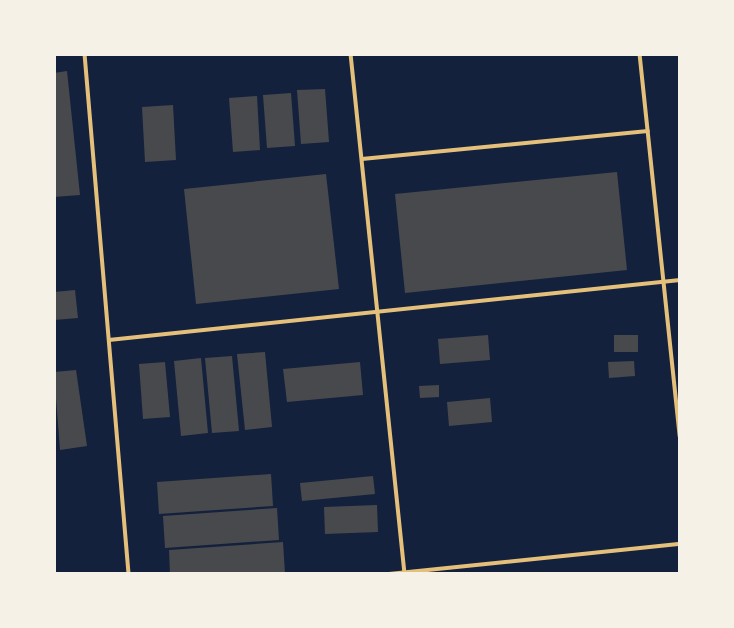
<!DOCTYPE html>
<style>
body{margin:0}
#map{position:relative;width:734px;height:628px;overflow:hidden;background:#14213d;font-family:"PT Sans",sans-serif}
div>[style]{position:absolute}
.building>*{inset:0;background:#48494c}
.service>*{height:3.5px;margin:-1.75px;padding:0 1.75px;transform-origin:1.75px;border-radius:1.75px;background:#e5c07b}
span{translate:-50% -50%;white-space:nowrap;text-align:center;line-height:1.15;-webkit-text-stroke:7px #f6f1e7;paint-order:stroke}
.frame{position:absolute;inset:0;border:56px solid #f6f1e7;pointer-events:none}
</style>
<div id="map">
<div class="building">
<i style="clip-path:polygon(67px 71px,80px 195px,54px 197px,54px 73px)"></i>
<i style="clip-path:polygon(325px 89px,329px 142px,301px 144px,297px 90px)"></i>
<i style="clip-path:polygon(291px 93px,295px 146px,267px 148px,263px 95px)"></i>
<i style="clip-path:polygon(257px 96px,260px 150px,233px 152px,229px 98px)"></i>
<i style="clip-path:polygon(173px 105px,176px 160px,145px 162px,142px 107px)"></i>
<i style="clip-path:polygon(617px 172px,627px 270px,405px 293px,395px 194px)"></i>
<i style="clip-path:polygon(326px 174px,339px 289px,196px 304px,184px 189px)"></i>
<i style="clip-path:polygon(75px 290px,78px 318px,54px 320px,54px 292px)"></i>
<i style="clip-path:polygon(488px 335px,490px 360px,440px 364px,438px 339px)"></i>
<i style="clip-path:polygon(614px 335px,638px 335px,638px 352px,614px 352px)"></i>
<i style="clip-path:polygon(265px 352px,272px 427px,245px 430px,237px 354px)"></i>
<i style="clip-path:polygon(232px 356px,239px 431px,212px 433px,205px 358px)"></i>
<i style="clip-path:polygon(201px 358px,208px 433px,181px 436px,174px 361px)"></i>
<i style="clip-path:polygon(634px 361px,635px 376px,609px 378px,608px 362px)"></i>
<i style="clip-path:polygon(165px 362px,170px 417px,143px 419px,139px 364px)"></i>
<i style="clip-path:polygon(360px 362px,363px 395px,287px 402px,283px 369px)"></i>
<i style="clip-path:polygon(76px 370px,87px 446px,60px 450px,54px 372px)"></i>
<i style="clip-path:polygon(439px 385px,439px 397px,420px 398px,419px 386px)"></i>
<i style="clip-path:polygon(490px 398px,492px 422px,449px 426px,447px 402px)"></i>
<i style="clip-path:polygon(271px 474px,273px 506px,159px 514px,157px 482px)"></i>
<i style="clip-path:polygon(373px 476px,375px 494px,302px 501px,300px 483px)"></i>
<i style="clip-path:polygon(377px 505px,378px 532px,325px 534px,324px 507px)"></i>
<i style="clip-path:polygon(277px 508px,279px 540px,165px 548px,163px 516px)"></i>
<i style="clip-path:polygon(283px 542px,285px 574px,170px 574px,169px 550px)"></i>
</div>
<div class="service">
<i style="left:85px;top:54px;width:522px;rotate:85.16deg"></i>
<i style="left:351px;top:54px;width:523px;rotate:84.07deg"></i>
<i style="left:640px;top:54px;width:384px;rotate:84deg"></i>
<i style="left:362px;top:159px;width:287px;rotate:-5.6deg"></i>
<i style="left:109px;top:340px;width:574px;rotate:-6deg"></i>
<i style="left:389px;top:574px;width:293px;rotate:-5.9deg"></i>
</div>
<div class="frame"></div>
</div>
